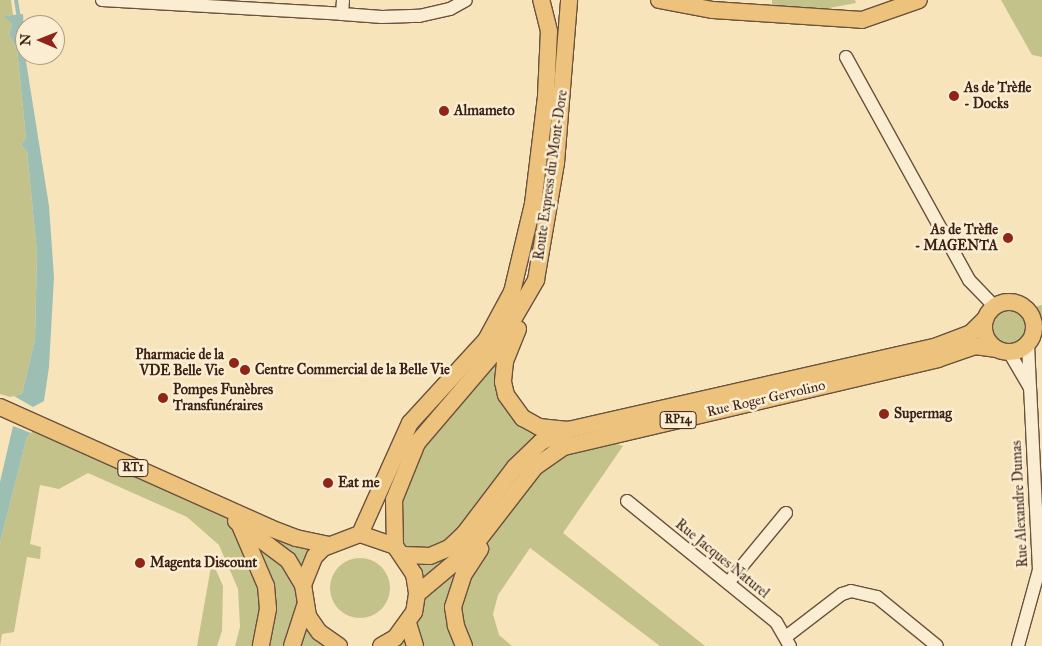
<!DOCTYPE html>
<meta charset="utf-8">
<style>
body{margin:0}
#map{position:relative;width:1042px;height:646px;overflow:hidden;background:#f7e4ba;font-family:"IM FELL Great Primer",serif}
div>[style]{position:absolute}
.green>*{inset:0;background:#c4c28b}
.round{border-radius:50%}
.water>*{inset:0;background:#9dbeb2}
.stream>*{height:4px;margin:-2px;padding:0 2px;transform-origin:2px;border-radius:2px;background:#9dbeb2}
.roads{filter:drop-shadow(1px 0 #6a513e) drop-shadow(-1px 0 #6a513e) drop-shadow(0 1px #6a513e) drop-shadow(0 -1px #6a513e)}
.minor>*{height:12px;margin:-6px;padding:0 6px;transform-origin:6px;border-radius:6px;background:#faedd2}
.major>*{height:16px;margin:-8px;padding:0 8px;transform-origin:8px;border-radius:8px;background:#ecc27d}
.major>.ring{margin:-8px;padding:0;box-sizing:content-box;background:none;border:16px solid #ecc27d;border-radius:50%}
.dots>*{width:14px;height:14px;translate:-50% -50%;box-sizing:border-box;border:2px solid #faedd2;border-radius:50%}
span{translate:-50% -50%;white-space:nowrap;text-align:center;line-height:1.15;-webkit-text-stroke:5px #faedd2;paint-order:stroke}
.shield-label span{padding:1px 4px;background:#faedd2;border:1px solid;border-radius:4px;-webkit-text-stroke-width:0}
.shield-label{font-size:12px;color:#3b2015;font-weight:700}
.poi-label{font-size:14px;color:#3b2015;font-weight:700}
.left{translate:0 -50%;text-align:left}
.right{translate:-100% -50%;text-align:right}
.street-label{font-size:14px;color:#3b2015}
.north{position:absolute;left:15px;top:15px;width:50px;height:50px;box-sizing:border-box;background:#faedd2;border:1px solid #ae9b86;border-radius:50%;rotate:271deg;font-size:14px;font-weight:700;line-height:20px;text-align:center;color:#3b2015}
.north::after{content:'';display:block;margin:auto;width:18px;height:22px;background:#8f2418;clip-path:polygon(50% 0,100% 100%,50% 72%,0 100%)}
</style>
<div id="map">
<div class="green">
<i style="clip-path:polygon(0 0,11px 0,13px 15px,5px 16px,12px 24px,9px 34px,17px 49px,26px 138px,21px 145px,27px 151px,37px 253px,35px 339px,22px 394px,10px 397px,0 394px)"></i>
<i style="clip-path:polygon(772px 0,855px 0,856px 3px,824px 9px,772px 5px)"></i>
<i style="clip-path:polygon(1001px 0,1042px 0,1042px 57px,1032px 55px)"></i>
<i style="clip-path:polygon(1015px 302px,1028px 309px,1042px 305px,1042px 322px,1035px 326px,1028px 344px,1029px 363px,1018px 364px,997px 349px,602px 439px,623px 446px,563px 533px,705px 646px,660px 646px,530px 548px,498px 595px,493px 614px,499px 635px,512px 646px,381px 646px,417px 594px,395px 546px,405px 466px,493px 354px,505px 362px,503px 382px,523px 418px,568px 430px,937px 346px,985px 319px,994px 306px)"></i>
<i style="clip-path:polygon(40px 424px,329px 545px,303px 599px,339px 646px,235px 646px,240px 627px,238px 589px,219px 545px,187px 517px,88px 473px,59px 489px,40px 485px,30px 544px,41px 547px,40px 559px,27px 557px,14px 632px,2px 634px,0 646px,0 543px,27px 437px)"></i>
<i class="round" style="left:330px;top:558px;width:60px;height:60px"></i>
<i style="clip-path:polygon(212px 561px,223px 586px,222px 631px,217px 646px,197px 646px)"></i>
</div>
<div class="water">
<i style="clip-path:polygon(23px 14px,25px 55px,49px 206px,54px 277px,49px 367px,44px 401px,33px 407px,14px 396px,22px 394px,35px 339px,37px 253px,27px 151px,21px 145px,26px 138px,17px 49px,9px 34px,12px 24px,4px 16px)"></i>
<i style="clip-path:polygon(13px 426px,31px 433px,27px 437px,0 543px,0 482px)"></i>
</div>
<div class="stream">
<i style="left:16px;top:0;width:18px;rotate:81deg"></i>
</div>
<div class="roads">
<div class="minor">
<i style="left:102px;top:0;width:240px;rotate:3.3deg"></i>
<i style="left:343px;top:0;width:14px;rotate:94deg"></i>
<i style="left:342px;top:14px;width:40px;rotate:4.3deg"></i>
<i style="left:382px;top:17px;width:37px;rotate:-2deg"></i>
<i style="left:419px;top:16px;width:32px;rotate:-13deg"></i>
<i style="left:450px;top:9px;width:18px;rotate:-29deg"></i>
<i style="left:846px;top:57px;width:255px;rotate:61.1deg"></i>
<i style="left:969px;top:280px;width:36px;rotate:46deg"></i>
<i style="left:1009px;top:352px;width:42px;rotate:59.7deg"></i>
<i style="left:1030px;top:388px;width:44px;rotate:-92.6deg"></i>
<i style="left:627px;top:501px;width:192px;rotate:39.1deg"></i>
<i style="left:776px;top:622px;width:28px;rotate:60deg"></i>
<i style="left:728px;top:583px;width:91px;rotate:-50.4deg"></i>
<i style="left:787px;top:636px;width:69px;rotate:-37.4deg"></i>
<i style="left:842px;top:594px;width:9px;rotate:-18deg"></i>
<i style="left:851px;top:591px;width:27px;rotate:13deg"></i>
<i style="left:877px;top:597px;width:77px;rotate:39.2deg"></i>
<i style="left:1018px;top:646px;width:79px;rotate:-74.6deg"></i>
<i style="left:1039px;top:570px;width:182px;rotate:-92.8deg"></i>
</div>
<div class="major">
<i style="left:659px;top:0;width:55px;rotate:10.5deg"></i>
<i style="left:713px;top:10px;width:149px;rotate:3.8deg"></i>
<i style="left:862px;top:20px;width:60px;rotate:-19.3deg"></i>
<i class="ring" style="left:984px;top:302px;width:34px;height:34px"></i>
<i style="left:518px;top:329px;width:35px;rotate:112deg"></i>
<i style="left:505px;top:362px;width:20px;rotate:96deg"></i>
<i style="left:503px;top:382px;width:13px;rotate:77deg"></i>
<i style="left:506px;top:395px;width:29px;rotate:54deg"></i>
<i style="left:523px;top:418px;width:18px;rotate:29deg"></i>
<i style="left:539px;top:427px;width:29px;rotate:6deg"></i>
<i style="left:0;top:407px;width:296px;rotate:24.1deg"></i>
<i style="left:270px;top:528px;width:28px;rotate:21deg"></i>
<i style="left:296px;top:538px;width:34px;rotate:12deg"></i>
<i style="left:236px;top:521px;width:65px;rotate:36.9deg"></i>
<i style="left:288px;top:560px;width:29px;rotate:59deg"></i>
<i style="left:239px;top:523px;width:69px;rotate:66.8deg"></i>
<i style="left:266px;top:586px;width:23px;rotate:85deg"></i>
<i style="left:268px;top:609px;width:38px;rotate:101deg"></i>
<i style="left:360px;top:534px;width:122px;rotate:-65.8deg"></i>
<i style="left:410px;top:423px;width:113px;rotate:-47.5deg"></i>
<i style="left:486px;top:340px;width:55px;rotate:-61.6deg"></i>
<i style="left:512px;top:292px;width:90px;rotate:-76.6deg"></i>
<i style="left:533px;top:204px;width:109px;rotate:-83.1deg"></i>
<i style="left:546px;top:96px;width:65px;rotate:-87.4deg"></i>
<i style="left:549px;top:31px;width:32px;rotate:-104deg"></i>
<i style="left:395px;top:546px;width:46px;rotate:-91.2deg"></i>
<i style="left:394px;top:500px;width:61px;rotate:-68deg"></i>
<i style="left:417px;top:443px;width:117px;rotate:-49.5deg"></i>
<i style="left:493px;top:354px;width:86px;rotate:-59.8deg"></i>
<i style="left:536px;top:280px;width:119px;rotate:-80.3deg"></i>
<i style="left:556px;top:163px;width:164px;rotate:-85.4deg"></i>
<i style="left:404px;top:555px;width:26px;rotate:2deg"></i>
<i style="left:430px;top:556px;width:21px;rotate:-23deg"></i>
<i style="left:449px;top:548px;width:21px;rotate:-43deg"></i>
<i style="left:464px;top:534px;width:84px;rotate:-52.7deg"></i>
<i style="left:515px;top:467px;width:36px;rotate:-44deg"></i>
<i style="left:541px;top:442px;width:30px;rotate:-24deg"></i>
<i style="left:568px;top:430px;width:378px;rotate:-12.8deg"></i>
<i style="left:937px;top:346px;width:36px;rotate:-21deg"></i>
<i style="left:971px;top:333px;width:20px;rotate:-45deg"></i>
<i style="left:417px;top:594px;width:73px;rotate:-40deg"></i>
<i style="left:473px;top:547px;width:101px;rotate:-52.2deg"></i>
<i style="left:535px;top:467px;width:35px;rotate:-35deg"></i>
<i style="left:564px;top:447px;width:384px;rotate:-13.2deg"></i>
<i style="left:938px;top:359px;width:39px;rotate:-19deg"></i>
<i style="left:975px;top:346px;width:22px;rotate:8deg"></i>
<i style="left:408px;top:623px;width:24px;rotate:73deg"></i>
<i style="left:292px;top:646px;width:42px;rotate:-72deg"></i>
<i style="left:339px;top:646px;width:24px;rotate:-145deg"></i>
<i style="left:319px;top:632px;width:19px;rotate:-125deg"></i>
<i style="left:308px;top:616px;width:31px;rotate:-99deg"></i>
<i style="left:303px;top:585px;width:31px;rotate:-68deg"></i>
<i style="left:315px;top:556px;width:11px;rotate:-45deg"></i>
<i style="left:323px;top:548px;width:40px;rotate:-21deg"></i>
<i style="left:360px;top:534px;width:37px;rotate:19deg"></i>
<i style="left:395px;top:546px;width:34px;rotate:56deg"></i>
<i style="left:414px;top:574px;width:20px;rotate:81deg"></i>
<i style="left:417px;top:594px;width:18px;rotate:99deg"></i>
<i style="left:414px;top:612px;width:32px;rotate:126deg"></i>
<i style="left:395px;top:638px;width:16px;rotate:150deg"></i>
<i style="left:464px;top:646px;width:22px;rotate:-112deg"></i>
<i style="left:456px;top:626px;width:19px;rotate:-99deg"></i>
<i style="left:453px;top:607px;width:35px;rotate:-72deg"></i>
<i style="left:464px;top:574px;width:30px;rotate:-57deg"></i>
</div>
</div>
<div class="dots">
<i style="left:954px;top:96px;background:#8f2418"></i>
<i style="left:444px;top:111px;background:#8f2418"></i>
<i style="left:1008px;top:238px;background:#8f2418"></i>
<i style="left:234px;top:363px;background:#8f2418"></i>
<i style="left:245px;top:370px;background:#8f2418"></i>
<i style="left:163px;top:398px;background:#8f2418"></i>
<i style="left:884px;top:414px;background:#8f2418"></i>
<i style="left:328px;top:483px;background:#8f2418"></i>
<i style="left:140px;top:563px;background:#8f2418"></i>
</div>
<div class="shield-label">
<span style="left:678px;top:420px">RP14</span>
<span style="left:133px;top:468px">RT1</span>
</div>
<div class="poi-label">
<span class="left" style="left:964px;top:96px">As de Trèfle<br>- Docks</span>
<span class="left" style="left:454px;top:111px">Almameto</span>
<span class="right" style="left:998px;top:238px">As de Trèfle<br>- MAGENTA</span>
<span class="right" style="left:224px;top:363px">Pharmacie de la<br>VDE Belle Vie</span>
<span class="left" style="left:255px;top:370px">Centre Commercial de la Belle Vie</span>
<span class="left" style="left:173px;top:398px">Pompes Funèbres<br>Transfunéraires</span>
<span class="left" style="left:894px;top:414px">Supermag</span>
<span class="left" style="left:338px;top:483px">Eat me</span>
<span class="left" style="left:150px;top:563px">Magenta Discount</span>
</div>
<div class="street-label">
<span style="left:551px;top:175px;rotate:-82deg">Route Express du Mont-Dore</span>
<span style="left:766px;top:399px;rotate:-13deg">Rue Roger Gervolino</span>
<span style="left:1020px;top:504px;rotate:-93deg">Rue Alexandre Dumas</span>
<span style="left:722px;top:559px;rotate:39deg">Rue Jacques Naturel</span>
</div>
<div class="north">N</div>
</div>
